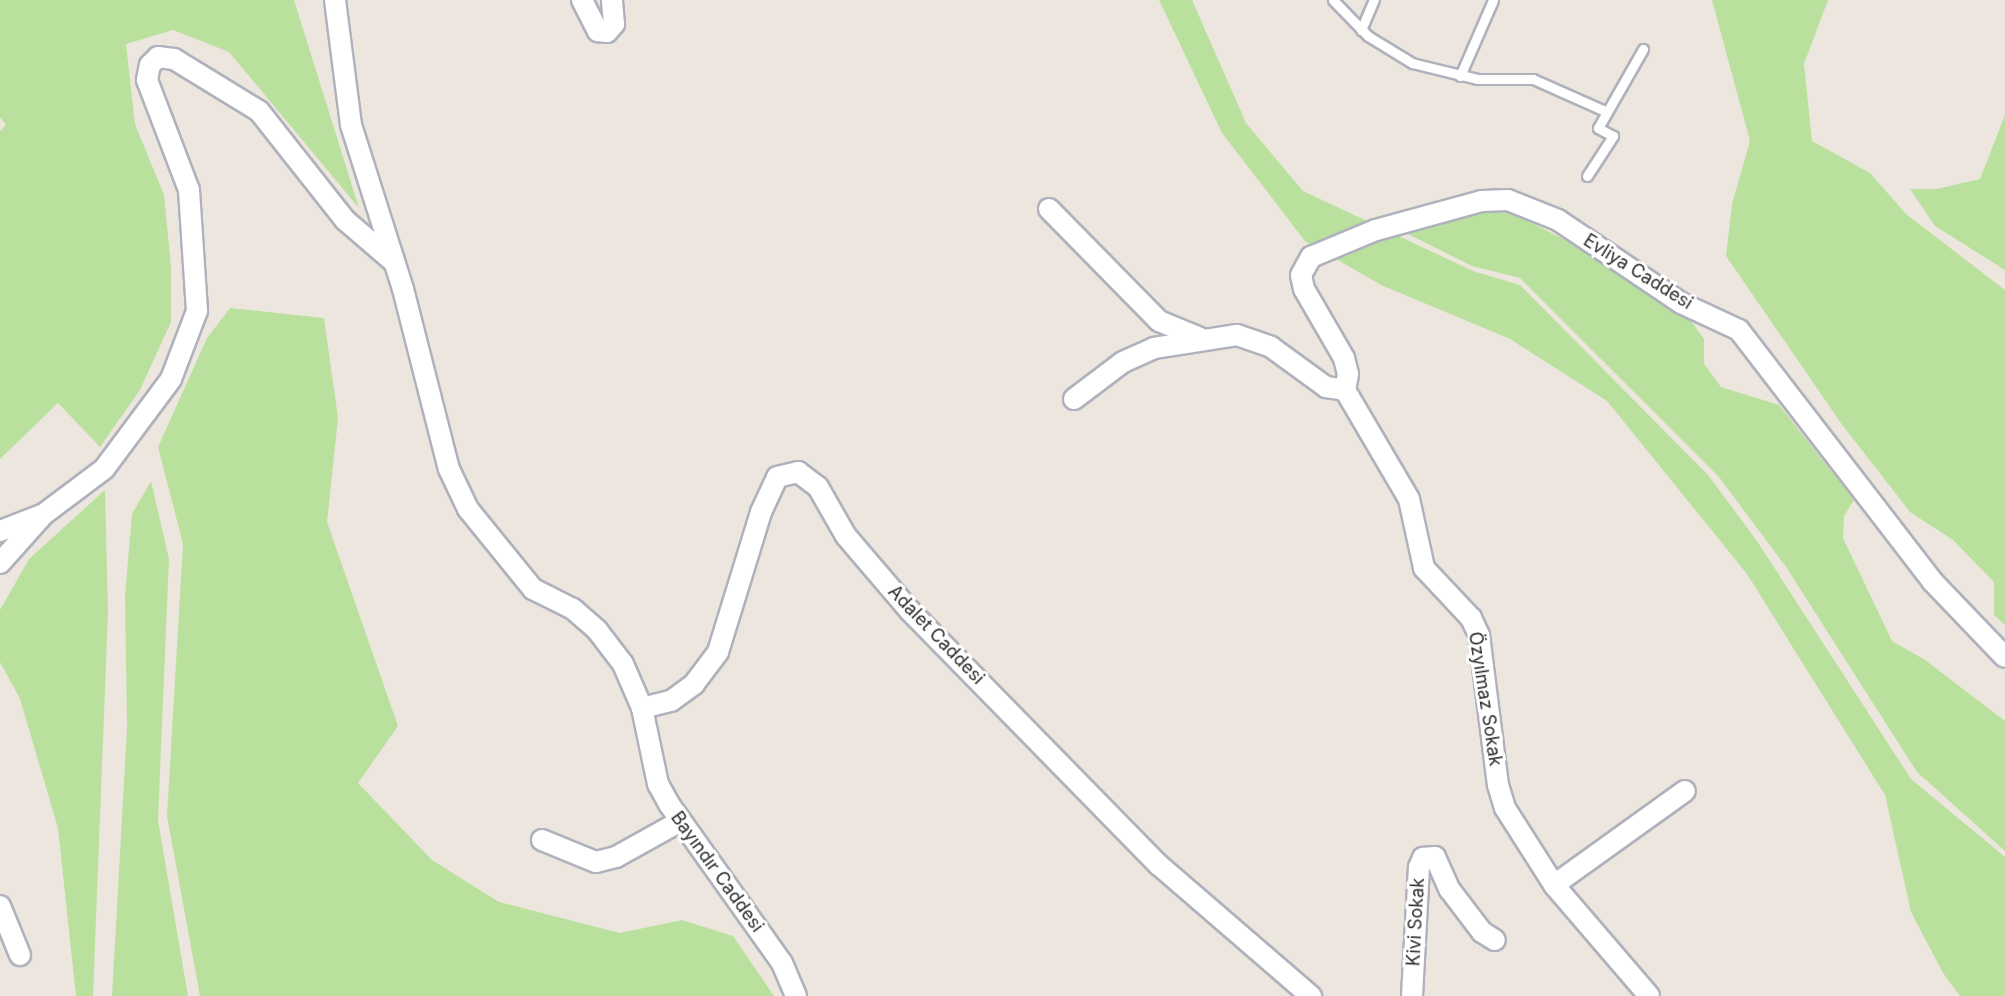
<!DOCTYPE html>
<meta charset="utf-8">
<style>
body{margin:0}
#map{position:relative;width:2005px;height:996px;overflow:hidden;background:#ede6de;font-family:Inter,sans-serif}
div>[style]{position:absolute}
.green>*{inset:0;background:#b9e19d}
.roads{filter:drop-shadow(2px 0 #afb2bc) drop-shadow(-2px 0 #afb2bc) drop-shadow(0 2px #afb2bc) drop-shadow(0 -2px #afb2bc)}
.service>*{height:9px;margin:-4.5px;padding:0 4.5px;transform-origin:4.5px;border-radius:4.5px;background:#fff}
.minor>*{height:20px;margin:-10px;padding:0 10px;transform-origin:10px;border-radius:10px;background:#fff}
span{translate:-50% -50%;white-space:nowrap;text-align:center;line-height:1.15;-webkit-text-stroke:6px #fff;paint-order:stroke}
.street-label{font-size:18px;color:#2c2c2c}
</style>
<div id="map">
<div class="green">
<i style="clip-path:polygon(0 0,294px 0,359px 208px,229px 52px,173px 30px,126px 44px,135px 124px,164px 195px,171px 266px,171px 322px,140px 390px,100px 447px,58px 403px,0 459px,0 131px,6px 125px,0 117px)"></i>
<i style="clip-path:polygon(1159px 0,1192px 0,1246px 123px,1303px 191px,1473px 271px,1520px 285px,1708px 475px,1757px 541px,1911px 779px,2005px 857px,2005px 996px,1960px 996px,1943px 973px,1911px 912px,1885px 795px,1747px 574px,1607px 401px,1510px 339px,1381px 285px,1305px 241px,1222px 133px)"></i>
<i style="clip-path:polygon(1712px 0,1828px 0,1804px 64px,1812px 141px,1870px 173px,1906px 214px,2005px 290px,2005px 625px,1994px 615px,1994px 582px,1953px 540px,1910px 512px,1843px 426px,1726px 256px,1732px 204px,1750px 141px)"></i>
<i style="clip-path:polygon(2005px 115px,2005px 270px,1935px 226px,1910px 189px,1937px 189px,1980px 179px)"></i>
<i style="clip-path:polygon(1507px 210px,1563px 239px,1689px 318px,1704px 339px,1704px 364px,1721px 387px,1779px 405px,1854px 500px,1844px 516px,1843px 538px,1892px 641px,1925px 660px,2005px 721px,2005px 851px,1917px 772px,1786px 567px,1719px 477px,1520px 278px,1472px 266px,1402px 231px,1468px 215px)"></i>
<i style="clip-path:polygon(230px 308px,324px 318px,338px 418px,327px 522px,398px 726px,358px 783px,432px 860px,499px 902px,620px 933px,682px 920px,733px 936px,774px 996px,200px 996px,167px 816px,183px 544px,158px 447px,207px 338px)"></i>
<i style="clip-path:polygon(151px 481px,169px 559px,158px 820px,188px 996px,112px 996px,127px 727px,125px 596px,132px 514px)"></i>
<i style="clip-path:polygon(105px 490px,108px 612px,93px 996px,76px 996px,58px 828px,20px 699px,0 662px,0 610px,29px 559px)"></i>
</div>
<div class="roads">
<div class="service">
<i style="left:1333px;top:0;width:50px;rotate:45.8deg"></i>
<i style="left:1368px;top:36px;width:52px;rotate:31.5deg"></i>
<i style="left:1412px;top:63px;width:67px;rotate:13.8deg"></i>
<i style="left:1477px;top:79px;width:56px"></i>
<i style="left:1533px;top:79px;width:81px;rotate:24deg"></i>
<i style="left:1361px;top:30px;width:33px;rotate:-67deg"></i>
<i style="left:1460px;top:76px;width:83px;rotate:-66.5deg"></i>
<i style="left:1587px;top:176px;width:48px;rotate:-57deg"></i>
<i style="left:1613px;top:136px;width:17px;rotate:-152deg"></i>
<i style="left:1598px;top:128px;width:91px;rotate:-60.3deg"></i>
</div>
<div class="minor">
<i style="left:335px;top:0;width:126px;rotate:82.7deg"></i>
<i style="left:351px;top:125px;width:172px;rotate:72.4deg"></i>
<i style="left:403px;top:289px;width:186px;rotate:75.7deg"></i>
<i style="left:449px;top:469px;width:44px;rotate:64.6deg"></i>
<i style="left:468px;top:509px;width:103px;rotate:50.9deg"></i>
<i style="left:533px;top:589px;width:45px;rotate:26.6deg"></i>
<i style="left:573px;top:609px;width:32px;rotate:41deg"></i>
<i style="left:597px;top:630px;width:43px;rotate:52.6deg"></i>
<i style="left:623px;top:664px;width:48px;rotate:66.6deg"></i>
<i style="left:642px;top:708px;width:78px;rotate:78.1deg"></i>
<i style="left:658px;top:784px;width:23px;rotate:61deg"></i>
<i style="left:669px;top:804px;width:195px;rotate:54.6deg"></i>
<i style="left:782px;top:963px;width:36px;rotate:67deg"></i>
<i style="left:582px;top:0;width:35px;rotate:63deg"></i>
<i style="left:598px;top:31px;width:9px;rotate:6deg"></i>
<i style="left:607px;top:32px;width:11px;rotate:-49deg"></i>
<i style="left:614px;top:24px;width:24px;rotate:-95deg"></i>
<i style="left:1049px;top:209px;width:157px;rotate:45.5deg"></i>
<i style="left:1159px;top:321px;width:44px;rotate:22.5deg"></i>
<i style="left:1345px;top:390px;width:16px;rotate:-79deg"></i>
<i style="left:1348px;top:374px;width:16px;rotate:-104deg"></i>
<i style="left:1344px;top:358px;width:80px;rotate:-120.1deg"></i>
<i style="left:1304px;top:289px;width:14px;rotate:-102deg"></i>
<i style="left:1301px;top:275px;width:21px;rotate:-61deg"></i>
<i style="left:1311px;top:257px;width:70px;rotate:-22.6deg"></i>
<i style="left:1376px;top:230px;width:110px;rotate:-15.3deg"></i>
<i style="left:1482px;top:201px;width:26px;rotate:-2deg"></i>
<i style="left:1508px;top:200px;width:54px;rotate:21.8deg"></i>
<i style="left:1558px;top:220px;width:148px;rotate:34deg"></i>
<i style="left:1681px;top:303px;width:64px;rotate:25deg"></i>
<i style="left:1739px;top:330px;width:317px;rotate:52.4deg"></i>
<i style="left:1932px;top:581px;width:105px;rotate:46.2deg"></i>
<i style="left:1345px;top:390px;width:126px;rotate:59.6deg"></i>
<i style="left:1409px;top:499px;width:71px;rotate:77.7deg"></i>
<i style="left:1424px;top:568px;width:69px;rotate:46.8deg"></i>
<i style="left:1471px;top:618px;width:19px;rotate:65deg"></i>
<i style="left:1479px;top:635px;width:151px;rotate:82.8deg"></i>
<i style="left:1498px;top:785px;width:24px;rotate:73deg"></i>
<i style="left:1505px;top:808px;width:91px;rotate:57.5deg"></i>
<i style="left:1554px;top:885px;width:146px;rotate:49.4deg"></i>
<i style="left:1074px;top:399px;width:61px;rotate:-37.1deg"></i>
<i style="left:1123px;top:362px;width:34px;rotate:-24deg"></i>
<i style="left:1154px;top:348px;width:84px;rotate:-8.9deg"></i>
<i style="left:1237px;top:335px;width:36px;rotate:19deg"></i>
<i style="left:1271px;top:347px;width:68px;rotate:36deg"></i>
<i style="left:1326px;top:387px;width:19px;rotate:9deg"></i>
<i style="left:0;top:531px;width:47px;rotate:-21.1deg"></i>
<i style="left:44px;top:514px;width:75px;rotate:-36.9deg"></i>
<i style="left:104px;top:469px;width:112px;rotate:-53.3deg"></i>
<i style="left:171px;top:379px;width:73px;rotate:-69.1deg"></i>
<i style="left:197px;top:311px;width:121px;rotate:-93.8deg"></i>
<i style="left:189px;top:190px;width:118px;rotate:-110.9deg"></i>
<i style="left:147px;top:80px;width:15px;rotate:-79deg"></i>
<i style="left:150px;top:65px;width:11px;rotate:-45deg"></i>
<i style="left:158px;top:57px;width:16px;rotate:7deg"></i>
<i style="left:174px;top:59px;width:100px;rotate:31.5deg"></i>
<i style="left:259px;top:111px;width:139px;rotate:51.7deg"></i>
<i style="left:345px;top:220px;width:65px;rotate:40.6deg"></i>
<i style="left:0;top:563px;width:63px;rotate:-48.2deg"></i>
<i style="left:642px;top:708px;width:30px;rotate:-14deg"></i>
<i style="left:671px;top:701px;width:29px;rotate:-36deg"></i>
<i style="left:694px;top:684px;width:40px;rotate:-53deg"></i>
<i style="left:718px;top:652px;width:146px;rotate:-72.9deg"></i>
<i style="left:761px;top:512px;width:38px;rotate:-65deg"></i>
<i style="left:777px;top:477px;width:22px;rotate:-13deg"></i>
<i style="left:798px;top:472px;width:25px;rotate:37deg"></i>
<i style="left:818px;top:487px;width:56px;rotate:60.3deg"></i>
<i style="left:846px;top:536px;width:99px;rotate:49.5deg"></i>
<i style="left:910px;top:611px;width:356px;rotate:45.6deg"></i>
<i style="left:1159px;top:865px;width:201px;rotate:40.8deg"></i>
<i style="left:542px;top:840px;width:58px;rotate:22.2deg"></i>
<i style="left:596px;top:862px;width:21px;rotate:-14deg"></i>
<i style="left:616px;top:857px;width:72px;rotate:-29.1deg"></i>
<i style="left:1554px;top:885px;width:161px;rotate:-35.7deg"></i>
<i style="left:0;top:906px;width:53px;rotate:67.8deg"></i>
<i style="left:1412px;top:996px;width:129px;rotate:-86.9deg"></i>
<i style="left:1419px;top:867px;width:10px;rotate:-66deg"></i>
<i style="left:1423px;top:858px;width:12px;rotate:-5deg"></i>
<i style="left:1435px;top:857px;width:36px;rotate:66deg"></i>
<i style="left:1450px;top:890px;width:53px;rotate:52.7deg"></i>
<i style="left:1482px;top:932px;width:15px;rotate:32deg"></i>
</div>
</div>
<div class="street-label">
<span style="left:1638px;top:272px;rotate:32deg">Evliya Caddesi</span>
<span style="left:936px;top:635px;rotate:46deg">Adalet Caddesi</span>
<span style="left:1485px;top:699px;rotate:81deg">Özyılmaz Sokak</span>
<span style="left:717px;top:872px;rotate:54deg">Bayındır Caddesi</span>
<span style="left:1416px;top:922px;rotate:-87deg">Kivi Sokak</span>
</div>
</div>
